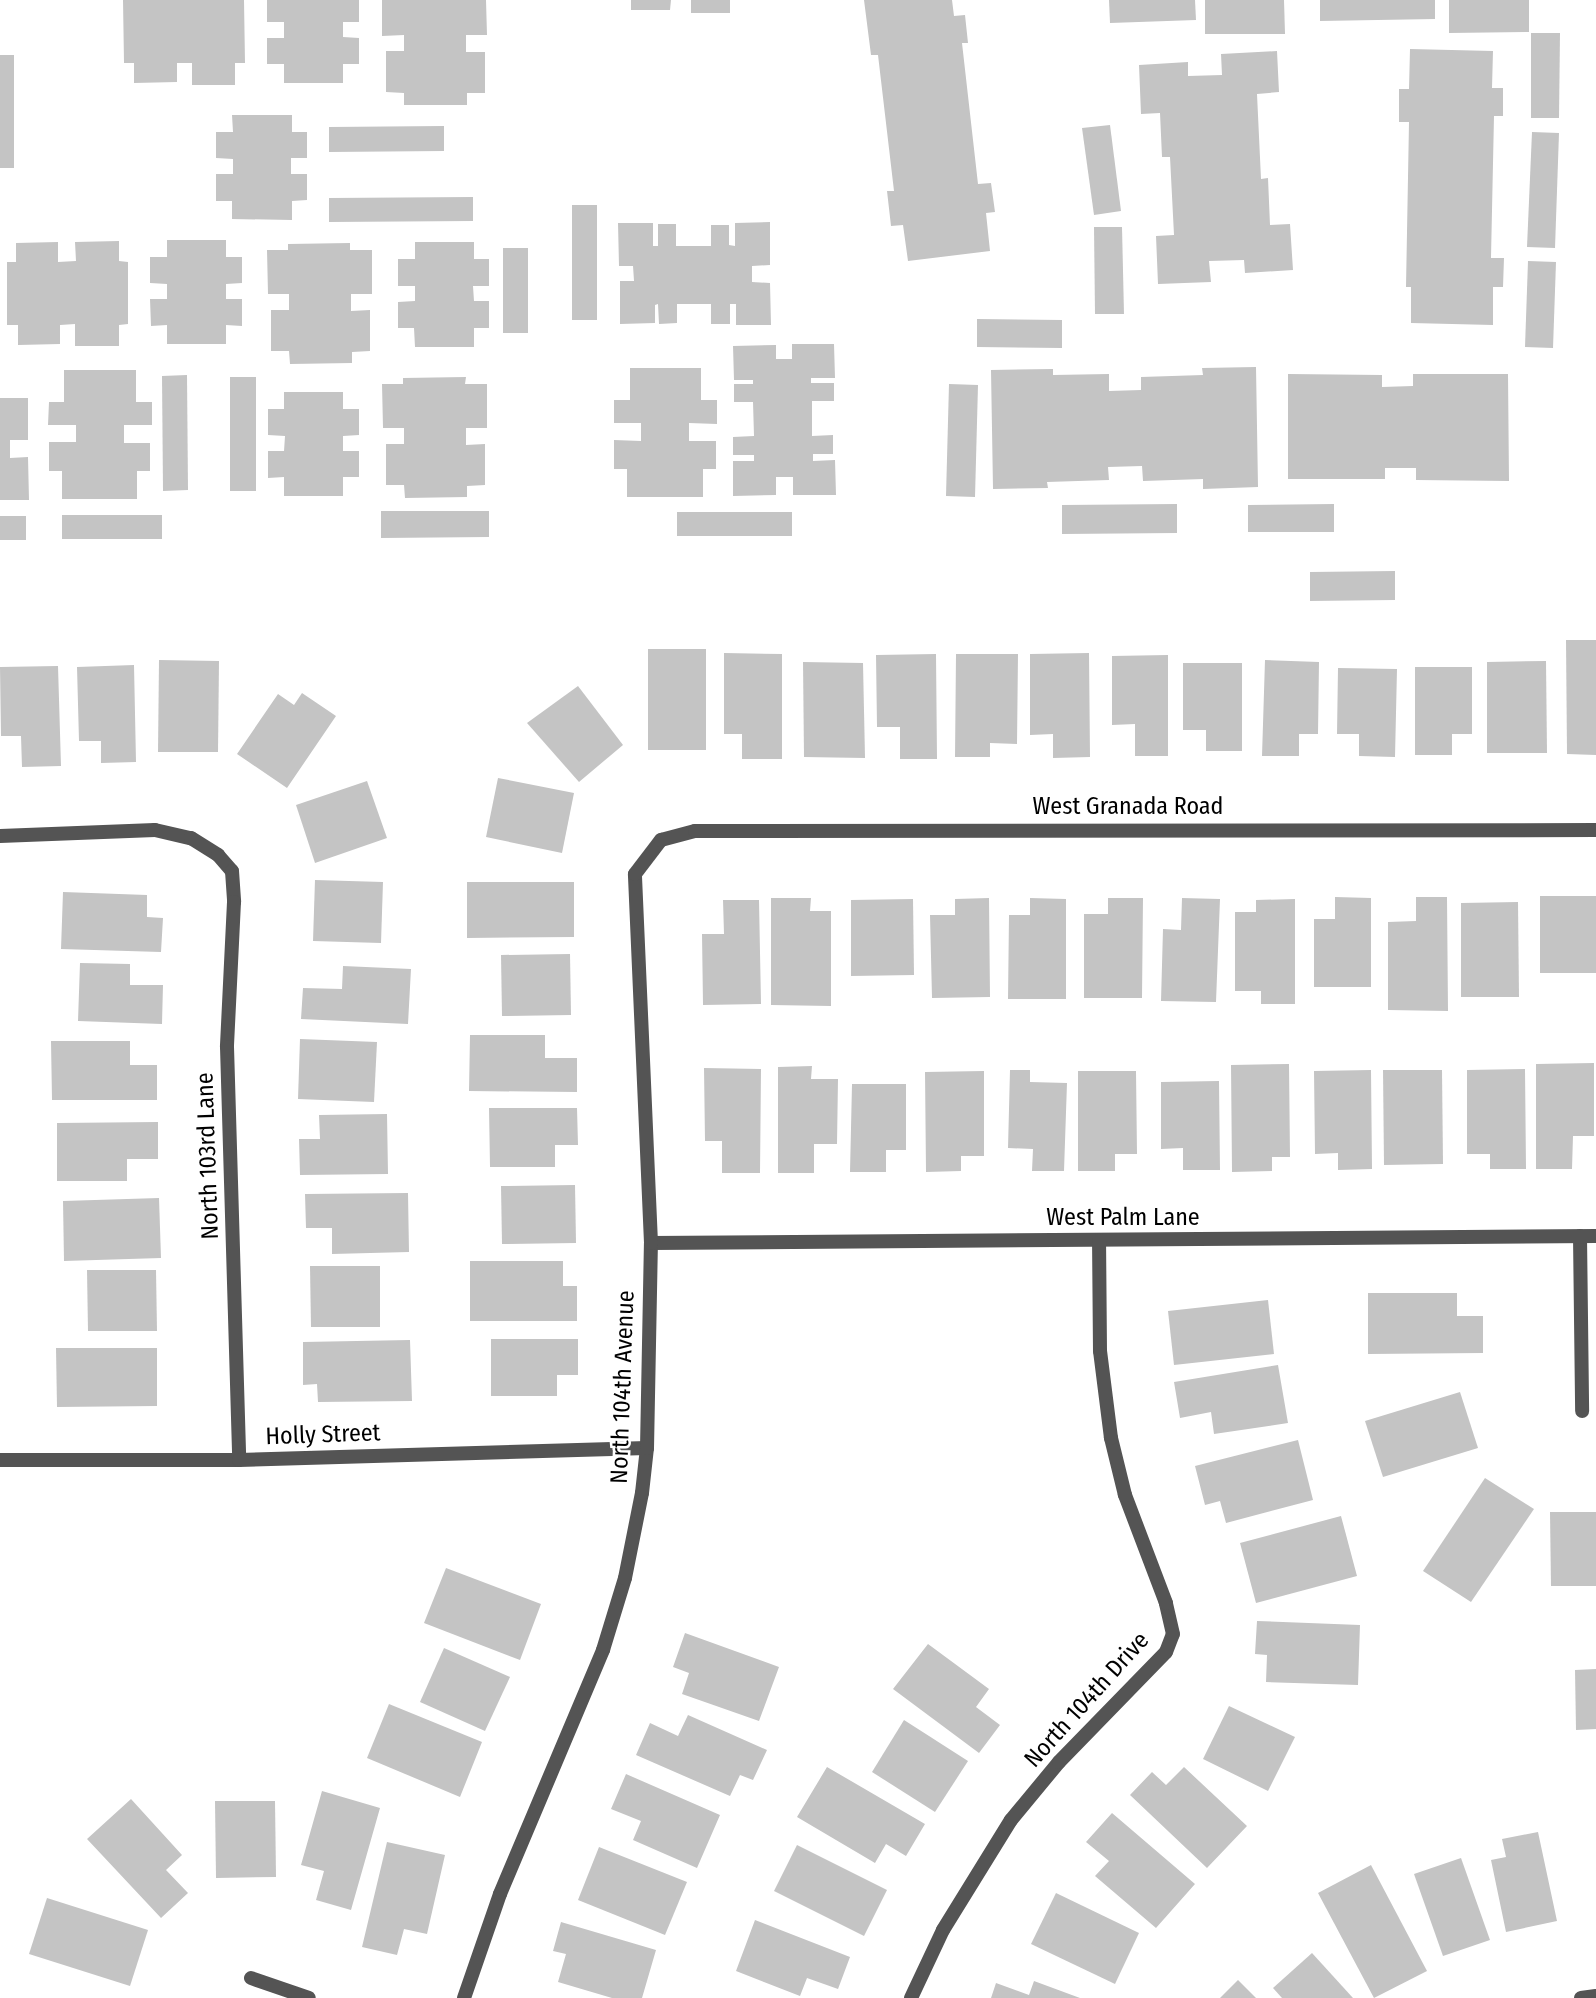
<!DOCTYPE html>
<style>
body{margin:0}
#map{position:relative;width:1596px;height:1998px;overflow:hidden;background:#fff;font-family:"Fira Sans Condensed",sans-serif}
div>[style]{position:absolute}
.building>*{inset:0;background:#c4c4c4}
.street>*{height:14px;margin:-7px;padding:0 7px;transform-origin:7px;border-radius:7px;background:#545454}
span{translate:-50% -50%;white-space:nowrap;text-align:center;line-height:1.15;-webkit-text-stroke:5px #fff;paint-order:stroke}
.street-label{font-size:24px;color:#000}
</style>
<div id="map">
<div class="building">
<i style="clip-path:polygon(123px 0,244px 0,245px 63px,235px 63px,235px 85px,192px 85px,192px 63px,177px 63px,177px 82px,134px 83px,134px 63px,124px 63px)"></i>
<i style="clip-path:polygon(267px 0,359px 0,359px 22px,343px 22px,343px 37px,359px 38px,359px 64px,343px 64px,343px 83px,284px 83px,284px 64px,267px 64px,267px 38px,284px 38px,284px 22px,267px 22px)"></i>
<i style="clip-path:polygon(382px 0,486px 0,487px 35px,466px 35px,466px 52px,485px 52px,485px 93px,467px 93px,467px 105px,404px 105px,404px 93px,386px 92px,386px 51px,404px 51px,404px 35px,382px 36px)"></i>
<i style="clip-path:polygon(631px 0,671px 0,670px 10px,631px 10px)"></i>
<i style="clip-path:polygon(691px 0,730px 0,730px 13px,691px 13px)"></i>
<i style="clip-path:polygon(864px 0,952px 0,954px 16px,965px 15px,968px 43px,962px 43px,978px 184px,991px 183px,995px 212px,986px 213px,990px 251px,908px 261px,903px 225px,891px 226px,887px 191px,894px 191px,878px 55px,871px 55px)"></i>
<i style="clip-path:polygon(1109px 0,1195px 0,1196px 20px,1110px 23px)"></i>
<i style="clip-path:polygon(1205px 0,1284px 0,1285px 34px,1205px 34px)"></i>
<i style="clip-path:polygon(1320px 0,1435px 0,1435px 19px,1320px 21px)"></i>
<i style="clip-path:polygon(1449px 0,1529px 0,1529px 32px,1449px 33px)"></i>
<i style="clip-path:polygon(1531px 33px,1560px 33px,1559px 118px,1531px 118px)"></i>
<i style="clip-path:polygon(1410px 49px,1493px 51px,1492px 88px,1503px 88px,1503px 116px,1494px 116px,1491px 258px,1504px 258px,1503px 287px,1493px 287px,1493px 325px,1411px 323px,1411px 287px,1406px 287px,1409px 122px,1399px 122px,1399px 89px,1409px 89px)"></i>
<i style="clip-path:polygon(1277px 51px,1279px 92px,1257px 94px,1261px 179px,1268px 178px,1270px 225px,1290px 224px,1293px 270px,1245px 273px,1244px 260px,1209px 261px,1211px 282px,1158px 284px,1156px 236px,1174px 235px,1170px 157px,1162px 157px,1160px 113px,1141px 114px,1139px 65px,1188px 62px,1188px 76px,1222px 75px,1221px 54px)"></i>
<i style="clip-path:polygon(0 55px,14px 55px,14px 168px,0 168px)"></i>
<i style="clip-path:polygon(232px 115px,292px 115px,292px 132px,307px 132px,307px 158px,291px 158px,291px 174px,307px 174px,307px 200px,292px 201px,292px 220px,232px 219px,232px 201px,216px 201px,216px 174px,233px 174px,233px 159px,216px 158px,216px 132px,233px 132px)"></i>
<i style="clip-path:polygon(1110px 125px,1121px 211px,1094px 215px,1082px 128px)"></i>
<i style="clip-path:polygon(444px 126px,444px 151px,329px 152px,329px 127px)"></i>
<i style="clip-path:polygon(1532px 132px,1559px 133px,1555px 248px,1527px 247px)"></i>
<i style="clip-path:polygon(473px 197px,473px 221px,329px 222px,329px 198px)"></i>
<i style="clip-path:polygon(572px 205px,597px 205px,597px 320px,572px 320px)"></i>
<i style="clip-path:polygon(770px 222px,770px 265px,752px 266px,752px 282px,770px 283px,771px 325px,736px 325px,736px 304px,730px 304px,730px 324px,711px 324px,711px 304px,677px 304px,677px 323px,659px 324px,658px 304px,655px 305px,655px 323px,620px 324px,620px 281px,634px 281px,633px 266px,619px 266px,618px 223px,653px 223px,653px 246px,658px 246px,658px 224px,676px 224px,676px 246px,711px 246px,711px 225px,729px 225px,729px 245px,735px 246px,735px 223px)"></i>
<i style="clip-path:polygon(1094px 227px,1122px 227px,1124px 314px,1095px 314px)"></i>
<i style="clip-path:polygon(167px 240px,226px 240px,226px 257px,242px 257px,242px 283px,226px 284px,226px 299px,242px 299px,242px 326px,226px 325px,226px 344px,167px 344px,167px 325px,151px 326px,150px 299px,167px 299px,167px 284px,150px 283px,150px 257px,167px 257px)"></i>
<i style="clip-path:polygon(119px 241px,119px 261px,128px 262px,128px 324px,119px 325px,119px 346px,75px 346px,75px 324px,60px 325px,60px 344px,18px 345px,18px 325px,7px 325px,7px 262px,16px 262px,16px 243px,58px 242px,58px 262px,76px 261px,75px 242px)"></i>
<i style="clip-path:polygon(415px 242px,474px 242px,474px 259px,489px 259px,489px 286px,473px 286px,474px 301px,489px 301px,489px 328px,474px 328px,474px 347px,415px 347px,414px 328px,398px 328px,398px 302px,415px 301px,415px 286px,398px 286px,398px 259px,415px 259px)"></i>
<i style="clip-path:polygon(350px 243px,350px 250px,372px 250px,372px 294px,351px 294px,351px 311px,370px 310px,370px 351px,352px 352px,352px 363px,290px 364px,289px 351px,271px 351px,271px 310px,289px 310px,289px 294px,268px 294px,267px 250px,288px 250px,288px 244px)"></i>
<i style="clip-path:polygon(503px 248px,528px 248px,528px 333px,503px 333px)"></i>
<i style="clip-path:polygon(1528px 261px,1556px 262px,1553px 348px,1525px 347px)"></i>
<i style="clip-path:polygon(977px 319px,1062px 320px,1062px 348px,977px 347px)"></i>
<i style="clip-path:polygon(792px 344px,834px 344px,835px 378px,811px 378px,811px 383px,834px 383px,834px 401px,812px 401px,812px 436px,833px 435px,833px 454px,813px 454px,813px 461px,835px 460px,836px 495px,793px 495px,793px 477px,776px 477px,776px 495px,733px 496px,733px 461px,754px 461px,754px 455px,733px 455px,733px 437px,754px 436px,753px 402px,734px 402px,734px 384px,753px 384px,753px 380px,734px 380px,733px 346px,776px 345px,776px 359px,792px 359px)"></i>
<i style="clip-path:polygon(1256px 367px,1258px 487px,1203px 489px,1203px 479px,1143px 481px,1142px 466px,1108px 467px,1109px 480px,1047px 482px,1048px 488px,993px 489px,991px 370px,1053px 369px,1053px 375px,1109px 374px,1109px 391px,1141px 390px,1141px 377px,1203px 375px,1202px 368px)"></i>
<i style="clip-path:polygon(630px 368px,701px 368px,701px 400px,717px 400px,717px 424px,689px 423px,689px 441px,716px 441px,716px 469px,703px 469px,703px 497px,627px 497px,627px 469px,614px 469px,614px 440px,641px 441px,641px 423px,614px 423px,614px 400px,630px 400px)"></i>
<i style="clip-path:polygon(64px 370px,136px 370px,136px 402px,152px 402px,152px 425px,124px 425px,124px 443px,150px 443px,150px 471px,137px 471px,137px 499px,62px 499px,62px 471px,49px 471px,49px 442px,76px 442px,76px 425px,48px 425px,49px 402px,64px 402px)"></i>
<i style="clip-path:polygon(1288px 374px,1382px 375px,1382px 387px,1413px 386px,1413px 374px,1508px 374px,1509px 481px,1416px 480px,1416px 468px,1385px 468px,1385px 479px,1288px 479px)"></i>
<i style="clip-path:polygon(187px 375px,188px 490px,163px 491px,162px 376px)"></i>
<i style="clip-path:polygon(230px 377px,256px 377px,256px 491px,230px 491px)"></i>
<i style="clip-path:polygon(466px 377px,465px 384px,487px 384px,487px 428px,466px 428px,466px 445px,485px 444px,485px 485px,467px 486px,467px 497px,405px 498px,404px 485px,386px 485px,386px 444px,404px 444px,404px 428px,383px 428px,382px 384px,403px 384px,403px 378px)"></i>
<i style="clip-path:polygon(949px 384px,978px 385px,975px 497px,946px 496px)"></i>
<i style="clip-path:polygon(284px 392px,343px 392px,343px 409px,359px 409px,359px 435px,343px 436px,343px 451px,359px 451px,359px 477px,343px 477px,343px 496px,284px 496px,284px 477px,268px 478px,268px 451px,284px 451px,285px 436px,268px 435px,268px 409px,284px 409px)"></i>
<i style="clip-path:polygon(0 398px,28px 398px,28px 440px,10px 440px,10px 458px,28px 457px,29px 500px,0 500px)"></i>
<i style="clip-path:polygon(1177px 504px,1177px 533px,1062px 534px,1062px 505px)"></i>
<i style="clip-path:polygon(1334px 504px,1334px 532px,1248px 532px,1248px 505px)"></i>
<i style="clip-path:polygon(381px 511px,489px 511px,489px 537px,381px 538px)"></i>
<i style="clip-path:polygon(677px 512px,792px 512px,792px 536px,677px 536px)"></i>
<i style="clip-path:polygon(62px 515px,162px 515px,162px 539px,62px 539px)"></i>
<i style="clip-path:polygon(0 516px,26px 516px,26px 540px,0 540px)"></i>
<i style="clip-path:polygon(1395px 571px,1395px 600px,1310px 601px,1310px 572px)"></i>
<i style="clip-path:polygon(1566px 640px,1596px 640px,1596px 755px,1567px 754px)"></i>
<i style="clip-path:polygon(648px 649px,706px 649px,706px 750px,648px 750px)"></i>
<i style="clip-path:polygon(724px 653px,782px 654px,782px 759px,742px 759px,742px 734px,724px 734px)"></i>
<i style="clip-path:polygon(1089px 653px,1090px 757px,1053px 758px,1053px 734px,1030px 735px,1030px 654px)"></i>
<i style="clip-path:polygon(936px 654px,937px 759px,900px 759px,900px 727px,877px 727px,876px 655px)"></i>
<i style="clip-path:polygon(956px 654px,1018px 654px,1017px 744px,990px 743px,990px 757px,955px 757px)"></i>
<i style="clip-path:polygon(1168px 655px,1168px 756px,1135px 756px,1135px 724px,1112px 725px,1112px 656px)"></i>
<i style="clip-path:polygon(159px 660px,219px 661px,218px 752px,158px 752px)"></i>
<i style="clip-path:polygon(1265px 660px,1319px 662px,1318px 734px,1299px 734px,1299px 756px,1262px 756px)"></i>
<i style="clip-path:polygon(1546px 661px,1547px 753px,1487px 753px,1487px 662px)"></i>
<i style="clip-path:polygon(803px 662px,863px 663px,865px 758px,804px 757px)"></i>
<i style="clip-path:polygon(1183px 663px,1242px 663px,1242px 751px,1206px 751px,1206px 730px,1183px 730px)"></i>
<i style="clip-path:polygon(134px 665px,136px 762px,101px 763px,101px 741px,79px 741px,77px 667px)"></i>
<i style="clip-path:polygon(58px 666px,61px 766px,22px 767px,21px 736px,1px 736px,0 667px)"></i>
<i style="clip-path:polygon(1415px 667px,1472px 667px,1472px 734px,1452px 734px,1452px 755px,1415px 755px)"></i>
<i style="clip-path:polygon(1338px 668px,1397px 669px,1395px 757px,1359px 756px,1359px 734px,1337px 734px)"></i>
<i style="clip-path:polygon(578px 686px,623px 745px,579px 782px,527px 723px)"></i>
<i style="clip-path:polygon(302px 693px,336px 716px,287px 788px,237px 754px,278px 694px,294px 705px)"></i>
<i style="clip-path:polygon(498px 778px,574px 793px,562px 853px,486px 837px)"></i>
<i style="clip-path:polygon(367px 781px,387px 838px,315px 863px,296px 805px)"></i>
<i style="clip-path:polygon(315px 880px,383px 882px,381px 943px,313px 941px)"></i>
<i style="clip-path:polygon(467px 882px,574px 882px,574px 937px,467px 938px)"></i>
<i style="clip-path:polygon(63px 892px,147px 895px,147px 917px,163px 918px,161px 952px,61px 949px)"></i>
<i style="clip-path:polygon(1540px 896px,1596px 896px,1596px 973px,1540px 973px)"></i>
<i style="clip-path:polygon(1335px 897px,1371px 898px,1371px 987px,1314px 987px,1314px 919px,1335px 919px)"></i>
<i style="clip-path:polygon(1416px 897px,1447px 897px,1448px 1011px,1388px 1010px,1388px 922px,1416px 921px)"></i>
<i style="clip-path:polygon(771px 898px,811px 898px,810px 911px,831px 911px,831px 1006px,771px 1005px)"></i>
<i style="clip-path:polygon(989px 898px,990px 997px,932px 998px,930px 915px,955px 915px,955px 899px)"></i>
<i style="clip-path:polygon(1030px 898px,1066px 899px,1066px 999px,1008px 999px,1009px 915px,1030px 915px)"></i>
<i style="clip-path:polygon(1108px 898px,1143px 898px,1142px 998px,1084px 998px,1084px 914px,1108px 914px)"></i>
<i style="clip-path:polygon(1182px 898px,1220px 899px,1216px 1002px,1161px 1001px,1163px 929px,1181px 930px)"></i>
<i style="clip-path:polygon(913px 899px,914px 975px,851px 976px,851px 900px)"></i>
<i style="clip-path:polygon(1295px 899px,1295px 1004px,1261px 1004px,1261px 991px,1235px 991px,1235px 912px,1256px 912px,1256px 900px)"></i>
<i style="clip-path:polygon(723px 900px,759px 900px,761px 1004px,703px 1005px,702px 934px,724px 934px)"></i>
<i style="clip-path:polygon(1518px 902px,1519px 997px,1461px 997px,1461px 903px)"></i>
<i style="clip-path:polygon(570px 954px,571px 1015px,502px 1016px,501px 955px)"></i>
<i style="clip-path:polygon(80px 963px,130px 964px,130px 985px,163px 985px,162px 1024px,78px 1021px)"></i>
<i style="clip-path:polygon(343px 966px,411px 969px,408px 1024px,301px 1019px,303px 988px,342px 989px)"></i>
<i style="clip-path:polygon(470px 1035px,545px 1035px,545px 1058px,577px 1058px,577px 1092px,469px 1091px)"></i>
<i style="clip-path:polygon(300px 1039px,377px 1042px,374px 1102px,298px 1099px)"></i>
<i style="clip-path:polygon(51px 1041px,130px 1041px,130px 1065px,157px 1065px,157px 1100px,52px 1100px)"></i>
<i style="clip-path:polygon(1594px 1063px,1594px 1136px,1573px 1136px,1572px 1169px,1536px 1169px,1536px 1064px)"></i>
<i style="clip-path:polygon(1289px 1064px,1290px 1157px,1272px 1157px,1272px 1171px,1232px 1172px,1231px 1065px)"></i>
<i style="clip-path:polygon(812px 1066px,811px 1079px,838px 1079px,837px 1144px,814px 1144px,814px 1173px,778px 1173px,778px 1067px)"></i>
<i style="clip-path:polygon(704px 1068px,761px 1069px,760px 1173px,722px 1173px,722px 1141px,705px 1141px)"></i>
<i style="clip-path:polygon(1525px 1069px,1526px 1169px,1490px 1169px,1490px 1154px,1467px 1154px,1467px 1070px)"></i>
<i style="clip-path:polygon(1010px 1070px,1030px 1070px,1030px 1082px,1067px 1083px,1064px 1171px,1032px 1171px,1033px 1149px,1008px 1148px)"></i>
<i style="clip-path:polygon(1371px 1070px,1372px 1169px,1338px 1170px,1338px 1153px,1315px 1154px,1314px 1071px)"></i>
<i style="clip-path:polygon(1383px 1070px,1442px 1070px,1443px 1164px,1384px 1165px)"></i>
<i style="clip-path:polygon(984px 1071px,984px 1156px,961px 1156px,961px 1171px,926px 1172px,925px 1072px)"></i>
<i style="clip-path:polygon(1078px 1071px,1136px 1071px,1137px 1154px,1115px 1154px,1115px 1171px,1078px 1171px)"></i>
<i style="clip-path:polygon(1219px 1081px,1220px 1170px,1183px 1170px,1183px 1148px,1161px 1149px,1161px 1082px)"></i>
<i style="clip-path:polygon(852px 1084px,906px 1084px,906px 1150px,886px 1150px,886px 1172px,850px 1172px)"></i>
<i style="clip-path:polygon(489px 1108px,577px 1108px,578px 1145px,555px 1145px,555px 1167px,490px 1167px)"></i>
<i style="clip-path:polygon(387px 1114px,388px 1174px,300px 1175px,299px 1139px,320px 1139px,319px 1115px)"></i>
<i style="clip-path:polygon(158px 1122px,158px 1159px,127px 1159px,127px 1181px,57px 1181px,57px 1123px)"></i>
<i style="clip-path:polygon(575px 1185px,576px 1243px,502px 1244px,501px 1186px)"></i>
<i style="clip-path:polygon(408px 1193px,409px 1252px,332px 1254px,332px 1228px,306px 1228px,305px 1194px)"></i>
<i style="clip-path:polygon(159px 1198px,161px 1258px,64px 1261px,63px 1201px)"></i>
<i style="clip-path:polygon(470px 1261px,563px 1261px,563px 1286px,577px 1286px,577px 1321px,470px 1321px)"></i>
<i style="clip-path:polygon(310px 1266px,380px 1266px,380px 1327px,311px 1327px)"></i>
<i style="clip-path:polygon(87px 1270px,156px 1270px,157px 1331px,88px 1331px)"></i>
<i style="clip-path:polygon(1368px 1293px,1457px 1293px,1457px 1316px,1483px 1316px,1483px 1353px,1368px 1354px)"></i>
<i style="clip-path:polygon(1268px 1300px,1274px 1354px,1174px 1365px,1168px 1311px)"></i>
<i style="clip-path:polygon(491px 1339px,578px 1339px,578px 1375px,557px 1375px,557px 1396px,491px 1396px)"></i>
<i style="clip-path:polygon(410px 1340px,412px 1401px,318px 1402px,317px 1384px,303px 1385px,303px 1342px)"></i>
<i style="clip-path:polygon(56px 1348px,157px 1348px,157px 1406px,57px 1407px)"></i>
<i style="clip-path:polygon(1278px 1365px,1288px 1423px,1214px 1434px,1211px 1412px,1180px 1418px,1174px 1382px)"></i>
<i style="clip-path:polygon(1460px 1392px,1478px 1448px,1383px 1477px,1365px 1421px)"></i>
<i style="clip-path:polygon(1298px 1440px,1313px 1500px,1226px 1523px,1220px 1501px,1205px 1505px,1195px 1466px)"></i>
<i style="clip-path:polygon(1485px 1478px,1534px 1509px,1471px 1602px,1423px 1571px)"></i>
<i style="clip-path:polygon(1550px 1512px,1596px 1512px,1596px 1586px,1551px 1586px)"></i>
<i style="clip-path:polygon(1341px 1516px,1357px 1576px,1256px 1603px,1240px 1543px)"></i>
<i style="clip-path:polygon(446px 1568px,541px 1604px,520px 1660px,424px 1623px)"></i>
<i style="clip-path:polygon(1257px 1621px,1360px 1625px,1358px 1685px,1266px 1682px,1267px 1655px,1255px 1654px)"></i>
<i style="clip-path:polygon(685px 1633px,779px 1667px,759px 1721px,682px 1694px,689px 1673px,673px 1667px)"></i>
<i style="clip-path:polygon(928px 1644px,989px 1689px,976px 1707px,1000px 1725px,979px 1753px,893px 1689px)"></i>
<i style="clip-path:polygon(444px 1648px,510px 1677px,485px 1731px,420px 1702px)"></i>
<i style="clip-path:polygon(1596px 1669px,1596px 1729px,1576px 1730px,1575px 1670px)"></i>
<i style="clip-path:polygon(389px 1704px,482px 1742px,460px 1797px,367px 1758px)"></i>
<i style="clip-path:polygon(1229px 1706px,1295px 1737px,1268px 1791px,1203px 1759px)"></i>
<i style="clip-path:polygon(688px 1715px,767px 1750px,753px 1780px,740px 1775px,730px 1796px,636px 1755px,650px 1723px,678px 1736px)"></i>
<i style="clip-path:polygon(904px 1720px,968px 1761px,935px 1812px,872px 1772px)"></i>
<i style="clip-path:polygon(827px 1767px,925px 1824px,906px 1856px,886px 1844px,875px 1863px,797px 1817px)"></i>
<i style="clip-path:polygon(1184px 1767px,1247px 1826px,1207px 1868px,1130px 1795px,1152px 1772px,1166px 1785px)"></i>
<i style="clip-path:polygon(626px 1774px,720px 1815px,697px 1868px,633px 1840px,641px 1821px,611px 1809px)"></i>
<i style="clip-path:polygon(322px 1791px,380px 1808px,351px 1910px,316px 1900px,324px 1871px,301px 1865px)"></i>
<i style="clip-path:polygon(131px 1799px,182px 1855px,166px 1870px,188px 1893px,161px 1918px,87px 1839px)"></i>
<i style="clip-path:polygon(215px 1801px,275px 1801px,276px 1877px,216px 1878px)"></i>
<i style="clip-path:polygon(1112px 1813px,1195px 1884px,1156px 1928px,1095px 1876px,1109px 1861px,1086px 1842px)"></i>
<i style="clip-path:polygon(1538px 1832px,1557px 1921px,1506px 1932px,1491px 1860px,1506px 1857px,1502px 1839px)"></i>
<i style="clip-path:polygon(387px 1842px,445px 1855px,427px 1934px,404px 1929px,397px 1955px,362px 1947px)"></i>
<i style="clip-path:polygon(797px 1845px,887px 1890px,864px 1936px,774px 1891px)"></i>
<i style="clip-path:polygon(599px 1847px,687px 1882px,665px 1935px,578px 1900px)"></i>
<i style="clip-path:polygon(1461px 1858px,1490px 1940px,1443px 1956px,1414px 1874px)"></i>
<i style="clip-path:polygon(1371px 1865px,1427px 1971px,1374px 1998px,1318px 1893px)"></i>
<i style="clip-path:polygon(1056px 1893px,1139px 1933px,1115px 1984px,1031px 1944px)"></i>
<i style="clip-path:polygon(47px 1898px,148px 1930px,130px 1986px,29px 1954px)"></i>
<i style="clip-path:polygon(755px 1920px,850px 1957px,838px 1989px,807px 1978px,800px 1996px,736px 1971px)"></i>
<i style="clip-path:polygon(561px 1922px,656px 1950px,642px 1998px,612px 1998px,558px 1982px,566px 1954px,553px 1951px)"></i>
<i style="clip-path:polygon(1312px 1953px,1353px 1998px,1282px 1998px,1273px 1988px)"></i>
<i style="clip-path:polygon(1238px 1980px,1256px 1998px,1220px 1998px)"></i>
<i style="clip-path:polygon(1034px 1981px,1080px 1998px,991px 1998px,996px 1983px,1029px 1995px)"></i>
</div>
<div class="street">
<i style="left:0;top:836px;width:155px;rotate:-2.2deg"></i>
<i style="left:155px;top:830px;width:37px;rotate:13deg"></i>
<i style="left:191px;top:838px;width:32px;rotate:32deg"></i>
<i style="left:218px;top:855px;width:21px;rotate:49deg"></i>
<i style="left:232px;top:871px;width:31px;rotate:86deg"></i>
<i style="left:234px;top:902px;width:145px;rotate:92.8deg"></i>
<i style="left:227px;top:1047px;width:413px;rotate:88.3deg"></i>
<i style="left:1580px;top:1236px;width:175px;rotate:89.3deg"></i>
<i style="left:651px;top:1243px;width:945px;rotate:-0.42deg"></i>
<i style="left:0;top:1460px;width:239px"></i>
<i style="left:239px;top:1460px;width:408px;rotate:-1.7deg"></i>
<i style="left:251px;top:1978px;width:61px;rotate:19deg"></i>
<i style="left:464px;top:1998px;width:110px;rotate:-70.9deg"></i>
<i style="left:500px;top:1894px;width:265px;rotate:-67.1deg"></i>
<i style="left:603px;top:1650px;width:75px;rotate:-73deg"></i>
<i style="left:625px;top:1578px;width:87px;rotate:-78.7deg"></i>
<i style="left:642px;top:1493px;width:45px;rotate:-83.7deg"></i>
<i style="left:647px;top:1448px;width:205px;rotate:-88.9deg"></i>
<i style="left:651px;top:1243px;width:369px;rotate:-92.5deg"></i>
<i style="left:635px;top:874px;width:43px;rotate:-52.6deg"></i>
<i style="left:661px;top:840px;width:35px;rotate:-15deg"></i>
<i style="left:695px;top:831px;width:901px;rotate:-0.06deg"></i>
<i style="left:911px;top:1998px;width:75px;rotate:-64.8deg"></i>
<i style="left:943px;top:1930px;width:129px;rotate:-58.3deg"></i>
<i style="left:1011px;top:1820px;width:75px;rotate:-50.4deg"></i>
<i style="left:1059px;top:1762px;width:153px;rotate:-45.8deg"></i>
<i style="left:1166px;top:1652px;width:19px;rotate:-69deg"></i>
<i style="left:1173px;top:1634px;width:32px;rotate:-103deg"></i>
<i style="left:1166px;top:1603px;width:116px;rotate:-110.8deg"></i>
<i style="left:1125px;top:1495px;width:59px;rotate:-103.8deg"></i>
<i style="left:1111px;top:1438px;width:88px;rotate:-97.2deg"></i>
<i style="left:1100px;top:1351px;width:110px;rotate:-90.5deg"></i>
<i style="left:1581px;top:1998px;width:15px;rotate:-8deg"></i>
</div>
<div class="street-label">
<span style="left:1128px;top:807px">West Granada Road</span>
<span style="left:208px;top:1156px;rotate:-92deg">North 103rd Lane</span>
<span style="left:1123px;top:1218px">West Palm Lane</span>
<span style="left:623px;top:1387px;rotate:-88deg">North 104th Avenue</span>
<span style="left:323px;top:1435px;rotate:-2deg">Holly Street</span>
<span style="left:1087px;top:1700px;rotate:-48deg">North 104th Drive</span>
</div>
</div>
